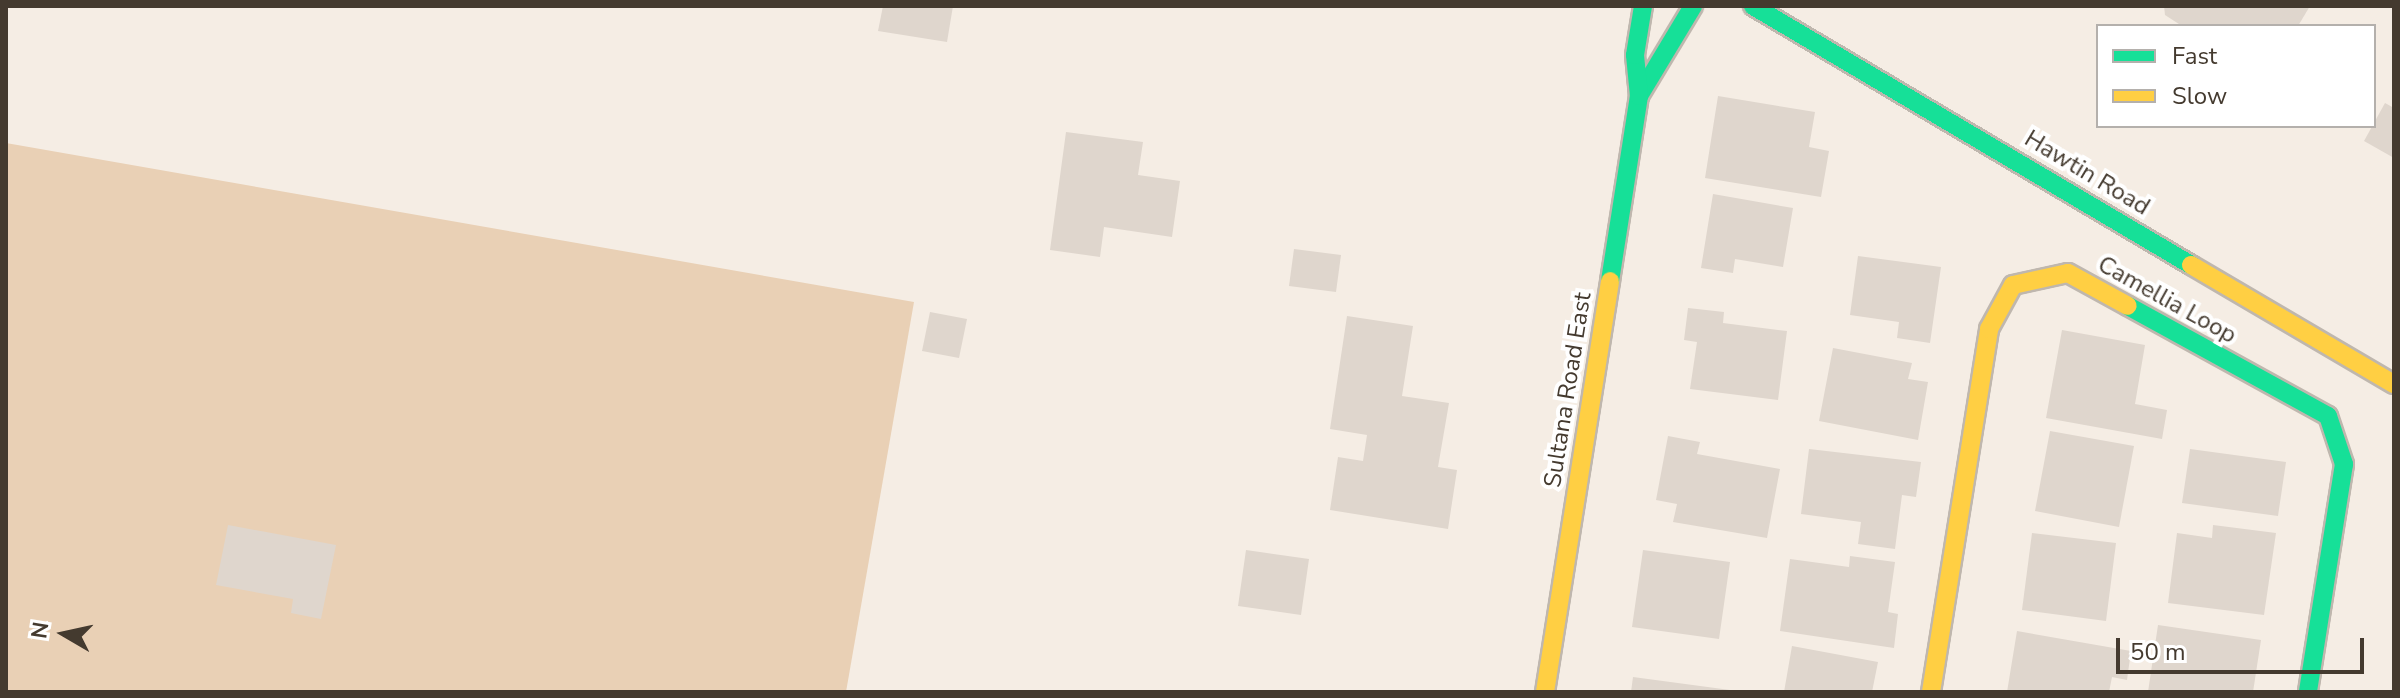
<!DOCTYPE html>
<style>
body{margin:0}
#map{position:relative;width:2400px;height:698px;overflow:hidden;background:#f5ede4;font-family:"Nunito Sans",sans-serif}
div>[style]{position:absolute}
.green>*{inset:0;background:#e9d0b5}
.building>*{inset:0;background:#dfd6cd}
.roads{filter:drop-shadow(2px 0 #bfb7ae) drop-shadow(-2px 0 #bfb7ae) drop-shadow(0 2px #bfb7ae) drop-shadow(0 -2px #bfb7ae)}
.fast>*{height:18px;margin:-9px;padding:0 9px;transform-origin:9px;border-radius:9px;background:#16e098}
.slow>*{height:18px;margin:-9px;padding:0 9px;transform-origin:9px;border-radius:9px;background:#ffcf43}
span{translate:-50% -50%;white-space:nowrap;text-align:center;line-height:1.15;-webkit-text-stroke:8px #fff;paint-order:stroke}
.street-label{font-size:24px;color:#443a2f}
.frame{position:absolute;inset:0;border:8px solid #443a2f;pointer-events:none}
.legend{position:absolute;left:2096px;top:24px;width:280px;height:104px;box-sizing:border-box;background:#fff;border:2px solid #b4b0ac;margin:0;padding:10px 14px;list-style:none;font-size:24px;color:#443a2f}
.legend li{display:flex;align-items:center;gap:16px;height:40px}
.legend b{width:40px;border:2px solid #b4b0ac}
.north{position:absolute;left:24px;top:594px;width:80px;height:80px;-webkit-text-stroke:6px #fff;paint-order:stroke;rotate:279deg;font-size:22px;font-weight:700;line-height:32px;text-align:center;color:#443a2f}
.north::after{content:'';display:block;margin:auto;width:28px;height:36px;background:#443a2f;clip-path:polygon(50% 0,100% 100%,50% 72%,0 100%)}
.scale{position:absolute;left:2116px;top:638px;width:248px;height:36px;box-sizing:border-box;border:4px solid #443a2f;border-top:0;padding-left:10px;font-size:24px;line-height:28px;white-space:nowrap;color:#443a2f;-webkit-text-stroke:6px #fff;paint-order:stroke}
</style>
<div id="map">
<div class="green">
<i style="clip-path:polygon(6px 143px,914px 302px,846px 692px,6px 692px)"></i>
</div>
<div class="building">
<i style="clip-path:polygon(883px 6px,953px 6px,947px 42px,878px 31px)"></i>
<i style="clip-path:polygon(2164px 6px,2310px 6px,2298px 26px,2182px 26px,2165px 15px)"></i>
<i style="clip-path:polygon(1718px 96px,1815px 112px,1809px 147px,1829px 151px,1821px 197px,1705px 178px)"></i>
<i style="clip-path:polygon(2385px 103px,2394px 108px,2394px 158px,2364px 141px)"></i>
<i style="clip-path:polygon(1066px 132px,1143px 142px,1138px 175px,1180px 181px,1172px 237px,1104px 227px,1100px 257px,1050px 250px)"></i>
<i style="clip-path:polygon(1713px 194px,1793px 208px,1783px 267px,1735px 259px,1733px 273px,1701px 268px)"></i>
<i style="clip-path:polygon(1294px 249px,1341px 255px,1336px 292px,1289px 286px)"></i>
<i style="clip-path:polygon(1858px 256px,1941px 267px,1930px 343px,1897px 338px,1899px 322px,1850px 315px)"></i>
<i style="clip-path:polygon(1688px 308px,1724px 312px,1723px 323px,1787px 331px,1778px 400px,1690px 389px,1697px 342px,1684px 340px)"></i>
<i style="clip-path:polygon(930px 312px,967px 319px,959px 358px,922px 351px)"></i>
<i style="clip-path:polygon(1347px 316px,1413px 326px,1402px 396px,1449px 403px,1438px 467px,1457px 470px,1448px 529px,1330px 510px,1338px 457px,1363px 461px,1367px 435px,1330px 429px)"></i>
<i style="clip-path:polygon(2062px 330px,2145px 345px,2135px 404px,2167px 410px,2162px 439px,2046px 418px)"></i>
<i style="clip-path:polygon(1833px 348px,1912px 363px,1908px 379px,1928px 382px,1918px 440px,1819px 421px)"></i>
<i style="clip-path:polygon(2050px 431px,2134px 446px,2119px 527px,2035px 511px)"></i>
<i style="clip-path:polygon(1668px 436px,1700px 442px,1697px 454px,1780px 469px,1767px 538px,1673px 522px,1677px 504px,1656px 500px)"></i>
<i style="clip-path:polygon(1809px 449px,1921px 462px,1916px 497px,1902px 495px,1895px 549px,1858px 544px,1861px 522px,1801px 514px)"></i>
<i style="clip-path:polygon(2190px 449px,2286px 462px,2278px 516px,2182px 503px)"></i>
<i style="clip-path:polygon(228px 525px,336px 545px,321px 619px,291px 613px,293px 599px,216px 585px)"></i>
<i style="clip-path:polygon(2213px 525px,2276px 533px,2264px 615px,2168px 603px,2177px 533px,2212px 538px)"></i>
<i style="clip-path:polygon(2032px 533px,2116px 543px,2106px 621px,2022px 610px)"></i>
<i style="clip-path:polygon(1246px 550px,1309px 559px,1301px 615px,1238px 606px)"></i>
<i style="clip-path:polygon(1643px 550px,1730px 562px,1719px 639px,1632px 627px)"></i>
<i style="clip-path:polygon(1850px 556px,1895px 562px,1888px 612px,1898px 614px,1894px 648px,1780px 631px,1790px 559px,1849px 567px)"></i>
<i style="clip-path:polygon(2158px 625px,2261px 640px,2253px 692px,2148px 692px)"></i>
<i style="clip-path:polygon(2017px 631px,2131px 651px,2127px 680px,2112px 677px,2109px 692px,2007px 692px)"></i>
<i style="clip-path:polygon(1792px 646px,1878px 662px,1872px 692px,1784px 692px)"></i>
<i style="clip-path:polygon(1633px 677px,1730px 690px,1730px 692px,1631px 692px)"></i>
</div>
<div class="roads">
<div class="fast">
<i style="left:1753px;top:6px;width:509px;rotate:30.6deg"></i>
<i style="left:1639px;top:96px;width:105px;rotate:-59deg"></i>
<i style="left:1610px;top:281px;width:187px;rotate:-81.1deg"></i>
<i style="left:1639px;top:96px;width:41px;rotate:-95.6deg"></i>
<i style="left:1635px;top:55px;width:50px;rotate:-80.7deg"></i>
<i style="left:2128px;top:306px;width:228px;rotate:28.8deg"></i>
<i style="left:2328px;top:416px;width:51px;rotate:71.6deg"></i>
<i style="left:2344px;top:464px;width:231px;rotate:99deg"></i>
</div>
<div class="slow">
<i style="left:2191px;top:265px;width:235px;rotate:30.4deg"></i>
<i style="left:1545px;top:692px;width:416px;rotate:-81deg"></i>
<i style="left:1931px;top:692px;width:368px;rotate:-80.9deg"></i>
<i style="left:1989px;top:329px;width:50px;rotate:-61.4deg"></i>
<i style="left:2013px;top:285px;width:56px;rotate:-12.3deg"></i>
<i style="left:2068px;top:273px;width:68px;rotate:28.8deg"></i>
</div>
</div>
<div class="street-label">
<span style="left:2087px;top:173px;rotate:31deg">Hawtin Road</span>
<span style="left:2167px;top:300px;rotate:29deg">Camellia Loop</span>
<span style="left:1568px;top:390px;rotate:-81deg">Sultana Road East</span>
</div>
<div class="frame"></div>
<ul class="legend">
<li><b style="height:10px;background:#16e098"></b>Fast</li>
<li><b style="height:10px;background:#ffcf43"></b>Slow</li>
</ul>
<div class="north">N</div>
<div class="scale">50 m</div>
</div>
